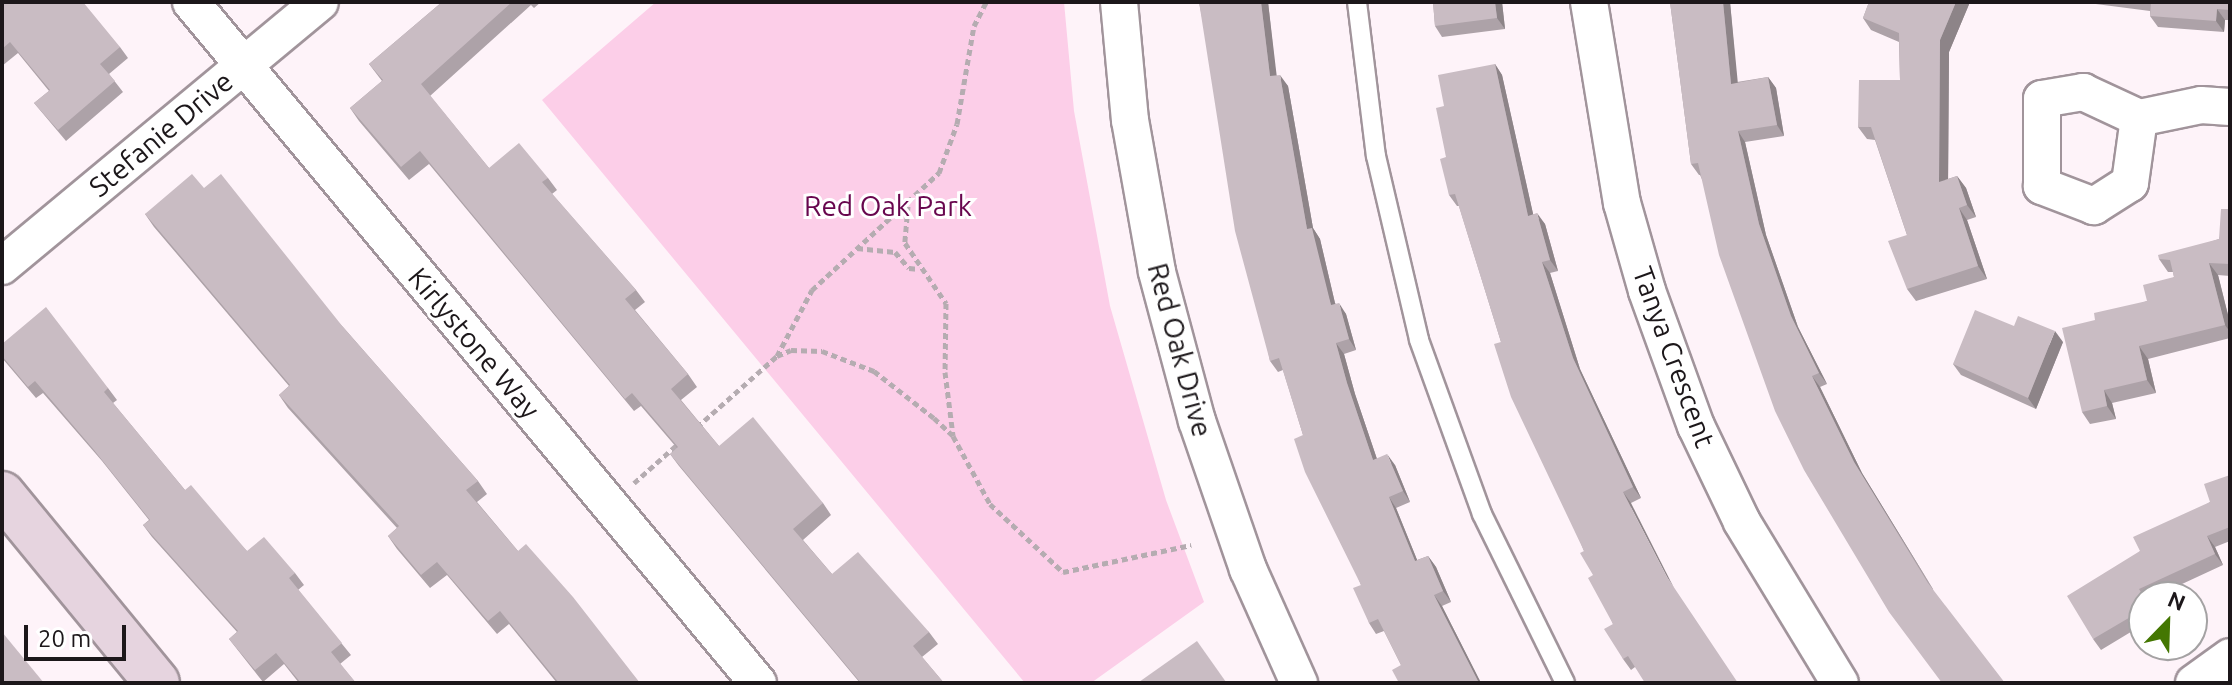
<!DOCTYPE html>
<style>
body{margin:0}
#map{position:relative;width:2232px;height:685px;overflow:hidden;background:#fef3f9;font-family:Ubuntu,sans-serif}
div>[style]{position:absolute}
.green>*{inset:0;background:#fccee8}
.path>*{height:5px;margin-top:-2.5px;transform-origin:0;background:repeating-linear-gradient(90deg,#b5acb1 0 6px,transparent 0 10px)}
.roads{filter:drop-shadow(2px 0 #a1949b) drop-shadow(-2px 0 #a1949b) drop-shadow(0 2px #a1949b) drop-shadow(0 -2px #a1949b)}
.lane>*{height:18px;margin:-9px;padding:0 9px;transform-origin:9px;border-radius:9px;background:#fff}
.street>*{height:36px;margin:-18px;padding:0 18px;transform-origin:18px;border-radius:18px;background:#fff}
.secondary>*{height:44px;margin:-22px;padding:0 22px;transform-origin:22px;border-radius:22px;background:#e6d4df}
.wall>*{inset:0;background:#ada2a8}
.shaded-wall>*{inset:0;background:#8d8488}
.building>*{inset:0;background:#c9bcc3}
span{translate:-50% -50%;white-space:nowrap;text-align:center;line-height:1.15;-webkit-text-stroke:6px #fff;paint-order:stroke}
.street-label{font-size:28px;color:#1c171a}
.park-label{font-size:28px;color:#68064e}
.frame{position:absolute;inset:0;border:4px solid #1c171a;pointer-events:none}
.north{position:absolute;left:2128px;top:581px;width:80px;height:80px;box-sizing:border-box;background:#fff;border:2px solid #a4a2a3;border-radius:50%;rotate:23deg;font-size:22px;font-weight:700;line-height:32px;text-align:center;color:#1c171a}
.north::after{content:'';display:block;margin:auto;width:28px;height:36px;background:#447702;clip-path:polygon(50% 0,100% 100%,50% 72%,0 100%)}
.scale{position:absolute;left:24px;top:625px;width:102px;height:36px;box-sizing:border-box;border:4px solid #1c171a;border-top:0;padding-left:10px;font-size:24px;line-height:28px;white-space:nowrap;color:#1c171a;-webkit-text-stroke:6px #fff;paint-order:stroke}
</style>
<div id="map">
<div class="green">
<i style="clip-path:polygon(656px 2px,1064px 2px,1074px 111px,1110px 306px,1166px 500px,1204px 602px,1091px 683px,1025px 683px,542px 100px)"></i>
</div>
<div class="path">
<i style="left:908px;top:206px;width:37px;rotate:95deg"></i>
<i style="left:905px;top:243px;width:73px;rotate:55.7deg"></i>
<i style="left:946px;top:303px;width:69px;rotate:90.8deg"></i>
<i style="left:945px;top:372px;width:64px;rotate:82.8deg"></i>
<i style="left:857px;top:248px;width:38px;rotate:6deg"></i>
<i style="left:895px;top:252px;width:21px;rotate:49deg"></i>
<i style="left:909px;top:268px;width:10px;rotate:6deg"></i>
<i style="left:777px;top:356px;width:75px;rotate:-62.1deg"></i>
<i style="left:812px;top:290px;width:173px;rotate:-42.7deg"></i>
<i style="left:939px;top:173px;width:52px;rotate:-69.8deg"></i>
<i style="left:957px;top:124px;width:99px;rotate:-80.2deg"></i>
<i style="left:974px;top:26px;width:27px;rotate:-63deg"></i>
<i style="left:697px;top:427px;width:107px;rotate:-41.6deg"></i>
<i style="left:777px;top:356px;width:15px;rotate:-23deg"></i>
<i style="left:791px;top:350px;width:31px;rotate:2deg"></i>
<i style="left:822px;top:351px;width:56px;rotate:21deg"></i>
<i style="left:874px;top:371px;width:76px;rotate:38.1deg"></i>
<i style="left:934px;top:418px;width:26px;rotate:43deg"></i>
<i style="left:953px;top:436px;width:77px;rotate:61.4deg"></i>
<i style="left:990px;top:504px;width:100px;rotate:43deg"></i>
<i style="left:1063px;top:572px;width:131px;rotate:-11.9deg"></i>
<i style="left:634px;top:483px;width:62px;rotate:-41.7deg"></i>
</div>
<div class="roads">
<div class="lane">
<i style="left:1357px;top:2px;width:155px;rotate:83deg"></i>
<i style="left:1376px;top:156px;width:189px;rotate:76.8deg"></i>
<i style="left:1419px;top:340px;width:185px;rotate:70.1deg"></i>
<i style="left:1482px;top:514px;width:188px;rotate:63.8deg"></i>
</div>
<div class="street">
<i style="left:191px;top:2px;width:886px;rotate:50.22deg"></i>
<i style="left:1119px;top:2px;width:119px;rotate:84.7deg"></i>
<i style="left:1130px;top:120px;width:154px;rotate:79.9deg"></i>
<i style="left:1157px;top:272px;width:154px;rotate:75deg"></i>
<i style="left:1197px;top:421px;width:157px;rotate:71deg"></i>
<i style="left:1248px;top:569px;width:125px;rotate:65.9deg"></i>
<i style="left:1589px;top:2px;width:204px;rotate:80.7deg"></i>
<i style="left:1622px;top:203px;width:91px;rotate:74.1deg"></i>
<i style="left:1647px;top:291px;width:144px;rotate:70.1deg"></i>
<i style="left:1696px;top:426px;width:106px;rotate:64.4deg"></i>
<i style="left:1742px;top:522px;width:188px;rotate:58.7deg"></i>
<i style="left:2139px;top:118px;width:66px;rotate:97.9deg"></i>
<i style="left:2130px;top:183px;width:43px;rotate:147.4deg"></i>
<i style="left:2094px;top:206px;width:56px;rotate:-159deg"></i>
<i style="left:2042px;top:186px;width:87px;rotate:-90deg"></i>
<i style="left:2042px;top:99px;width:42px;rotate:-9.7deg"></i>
<i style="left:2083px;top:92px;width:62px;rotate:24.9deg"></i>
<i style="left:2139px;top:118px;width:63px;rotate:-11.8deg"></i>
<i style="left:2201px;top:105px;width:29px;rotate:4deg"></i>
<i style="left:2px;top:266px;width:413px;rotate:-39.7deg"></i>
<i style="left:2194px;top:683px;width:44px;rotate:-35.8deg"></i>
</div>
<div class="secondary">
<i style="left:2px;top:494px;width:244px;rotate:50.6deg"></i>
</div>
</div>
<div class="wall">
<i style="clip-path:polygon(2px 2px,120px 47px,128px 58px,109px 74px,123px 92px,66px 141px,34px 103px,49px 91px,18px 53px,2px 66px)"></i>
<i style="clip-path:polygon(442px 2px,541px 2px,534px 8px,531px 5px,430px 96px,489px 168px,548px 178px,557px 190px,552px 194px,636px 290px,645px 302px,635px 310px,688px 374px,697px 387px,681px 400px,719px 446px,823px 503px,831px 515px,803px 540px,832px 574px,929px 632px,938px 644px,922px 657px,944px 683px,860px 683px,679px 466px,670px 454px,677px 448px,641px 406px,634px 411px,429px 164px,409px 180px,359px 121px,350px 108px,382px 81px,369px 64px)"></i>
<i style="clip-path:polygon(1199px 2px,1268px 2px,1276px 75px,1288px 86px,1313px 228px,1320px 239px,1335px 303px,1346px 314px,1356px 350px,1344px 354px,1355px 394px,1377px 459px,1395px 465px,1410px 502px,1396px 508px,1417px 560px,1428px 556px,1436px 567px,1451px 602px,1442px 606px,1481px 683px,1399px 683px,1401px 665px,1384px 631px,1376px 634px,1369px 623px,1361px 585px,1303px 435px,1283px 370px,1278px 372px,1270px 361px)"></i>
<i style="clip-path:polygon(1433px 2px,1502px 2px,1505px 29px,1442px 37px,1435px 26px)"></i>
<i style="clip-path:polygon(1670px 2px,1730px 2px,1737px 82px,1768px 77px,1776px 88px,1784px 136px,1745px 142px,1766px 235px,1798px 327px,1827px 384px,1820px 387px,1862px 473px,1933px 589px,1942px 683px,1700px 175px,1699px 175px,1691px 164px)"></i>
<i style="clip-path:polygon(1869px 2px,1970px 2px,1949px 52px,1948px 179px,1957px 176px,1966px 188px,1976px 217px,1967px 220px,1987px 279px,1916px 301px,1907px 289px,1907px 235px,1875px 140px,1867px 139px,1858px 127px,1900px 80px,1899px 42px,1871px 30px,1863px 18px)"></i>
<i style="clip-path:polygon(2087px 2px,2230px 2px,2230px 20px,2225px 20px,2224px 32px,2158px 27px,2150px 16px,2150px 11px,2088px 3px)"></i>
<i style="clip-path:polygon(1495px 64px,1502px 75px,1533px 214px,1545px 224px,1558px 271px,1550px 273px,1580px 369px,1641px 498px,1631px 503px,1635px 667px,1631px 670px,1623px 659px,1613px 624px,1501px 342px,1459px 206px,1457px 206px,1449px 195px,1446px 157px,1444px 106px)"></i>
<i style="clip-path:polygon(204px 188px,343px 327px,478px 481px,487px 494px,477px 502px,518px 551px,640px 683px,557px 683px,509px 624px,497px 634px,447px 575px,430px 588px,397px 549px,388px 536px,397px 528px,288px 408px,279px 395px,289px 386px,154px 227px,145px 214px)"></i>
<i style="clip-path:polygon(2230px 209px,2230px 276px,2218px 275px,2230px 323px,2230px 338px,2148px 359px,2156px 393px,2112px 403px,2116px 419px,2090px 424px,2082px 412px,2095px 320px,2147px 301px,2174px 277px,2173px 272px,2168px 272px,2159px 259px,2219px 239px)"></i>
<i style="clip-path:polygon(2063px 342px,2036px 409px,1961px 375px,1953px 364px)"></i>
<i style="clip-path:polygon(2px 344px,108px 388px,117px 400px,113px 403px,185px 490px,247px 551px,295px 573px,304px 585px,298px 590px,351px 655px,340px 664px,356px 683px,299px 683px,284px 664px,263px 682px,229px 639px,237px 632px,152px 537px,143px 525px,149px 520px,102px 461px,43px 393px,36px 398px,2px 358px)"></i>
<i style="clip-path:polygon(2230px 475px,2230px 541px,2215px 547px,2223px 565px,2154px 597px,2144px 597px,2144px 624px,2101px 650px,2093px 639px,2140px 551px,2210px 502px)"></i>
</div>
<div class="shaded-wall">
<i style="clip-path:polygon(1261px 2px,1268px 2px,1278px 87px,1270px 76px)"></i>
<i style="clip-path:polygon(1495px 2px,1502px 2px,1505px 29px,1497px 18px)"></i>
<i style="clip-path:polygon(1723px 2px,1730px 2px,1739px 95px,1731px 84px)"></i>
<i style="clip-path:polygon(1956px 2px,1970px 2px,1949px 52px,1948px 194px,1939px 182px,1940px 40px)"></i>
<i style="clip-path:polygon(2217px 9px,2225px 20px,2224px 32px,2216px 21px)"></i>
<i style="clip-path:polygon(1495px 64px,1502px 75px,1536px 227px,1528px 216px)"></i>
<i style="clip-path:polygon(1280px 75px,1288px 86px,1313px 228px,1320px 239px,1338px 316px,1331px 305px,1307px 229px)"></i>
<i style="clip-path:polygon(1768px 77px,1776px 88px,1784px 136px,1777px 125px)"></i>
<i style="clip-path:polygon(1738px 131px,1745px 142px,1766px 235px,1798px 327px,1827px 384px,1819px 373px,1791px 316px,1759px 224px)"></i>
<i style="clip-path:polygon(1957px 176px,1966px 188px,1976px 217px,1967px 205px)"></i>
<i style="clip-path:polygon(1959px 208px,1967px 220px,1987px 279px,1978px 266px)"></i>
<i style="clip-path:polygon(1537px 213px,1545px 224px,1558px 271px,1550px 260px)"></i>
<i style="clip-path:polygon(1542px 262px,1550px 273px,1580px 369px,1641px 498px,1633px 487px,1573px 358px)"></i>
<i style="clip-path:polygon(2209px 263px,2218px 275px,2230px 323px,2230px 332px,2225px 325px)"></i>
<i style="clip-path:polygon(1339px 303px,1346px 314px,1356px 350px,1349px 339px)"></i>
<i style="clip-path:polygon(2055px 331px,2063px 342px,2036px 409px,2028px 398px)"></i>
<i style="clip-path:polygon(1336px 343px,1344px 354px,1355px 394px,1381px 471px,1373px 460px,1347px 383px)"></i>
<i style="clip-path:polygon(2139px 346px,2148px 359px,2156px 393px,2147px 380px)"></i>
<i style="clip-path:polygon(1812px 376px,1820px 387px,1862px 473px,1936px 594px,1854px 462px)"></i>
<i style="clip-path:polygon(2104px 390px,2112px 403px,2116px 419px,2107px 406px)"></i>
<i style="clip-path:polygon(1387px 454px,1395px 465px,1410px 502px,1403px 491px)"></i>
<i style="clip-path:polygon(1623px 492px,1631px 503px,1674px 588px,1667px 577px)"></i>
<i style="clip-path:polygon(1389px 497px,1396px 508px,1422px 572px,1415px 561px)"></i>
<i style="clip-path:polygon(2207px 536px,2215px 547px,2223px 565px,2215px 554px)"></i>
<i style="clip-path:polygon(1428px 556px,1436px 567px,1451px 602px,1443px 591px)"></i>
<i style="clip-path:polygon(1434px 595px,1442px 606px,1481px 683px,1479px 683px)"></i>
</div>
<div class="building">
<i style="clip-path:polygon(2px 2px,42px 2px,43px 4px,45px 2px,83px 2px,120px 47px,100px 64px,115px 81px,58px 130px,34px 103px,50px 90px,10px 42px,2px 49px)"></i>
<i style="clip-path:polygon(442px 2px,512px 2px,421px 84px,489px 168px,519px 143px,548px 178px,542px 182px,636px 290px,625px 299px,688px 374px,671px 389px,719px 446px,753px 417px,823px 503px,793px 529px,832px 574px,858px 552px,929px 632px,913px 646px,944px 683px,861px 683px,670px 454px,678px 447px,632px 393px,625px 399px,420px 151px,401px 167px,350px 108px,383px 80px,369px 64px)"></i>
<i style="clip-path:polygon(1199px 2px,1261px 2px,1270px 76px,1280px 75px,1307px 229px,1312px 228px,1331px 305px,1339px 303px,1349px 339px,1336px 343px,1347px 383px,1373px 460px,1387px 454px,1403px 491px,1389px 497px,1415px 561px,1428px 556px,1443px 591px,1434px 595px,1479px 683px,1399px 683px,1392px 670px,1401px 665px,1378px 619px,1369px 623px,1353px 588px,1361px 585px,1305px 472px,1294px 439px,1303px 435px,1279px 358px,1270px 361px,1235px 231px)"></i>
<i style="clip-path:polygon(1433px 2px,1495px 2px,1497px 18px,1435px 26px)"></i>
<i style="clip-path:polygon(1670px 2px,1723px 2px,1731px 84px,1768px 77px,1777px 125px,1738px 131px,1759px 224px,1791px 316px,1819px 373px,1812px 376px,1854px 462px,1928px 583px,2005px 683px,1942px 683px,1889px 612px,1804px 470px,1775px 411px,1719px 255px,1698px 163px,1691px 164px)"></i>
<i style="clip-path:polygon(1869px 2px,1956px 2px,1940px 40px,1939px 182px,1957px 176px,1967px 205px,1959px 208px,1978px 266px,1907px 289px,1888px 241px,1907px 235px,1871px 127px,1858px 127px,1859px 80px,1900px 80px,1899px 33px,1863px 18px)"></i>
<i style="clip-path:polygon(2151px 2px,2230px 2px,2230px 10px,2217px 9px,2216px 21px,2150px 16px)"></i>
<i style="clip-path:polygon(1495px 64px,1528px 216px,1537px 213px,1550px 260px,1542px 262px,1573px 358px,1633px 487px,1623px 492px,1667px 577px,1738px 683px,1645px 683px,1628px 656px,1623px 659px,1604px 629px,1613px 624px,1588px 578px,1593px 575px,1580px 553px,1584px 551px,1511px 397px,1494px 344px,1501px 342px,1455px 194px,1449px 195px,1440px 159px,1446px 157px,1436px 108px,1444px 106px,1438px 75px)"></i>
<i style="clip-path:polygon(192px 174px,204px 188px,221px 174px,343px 327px,478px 481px,466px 490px,518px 551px,526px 544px,573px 597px,640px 683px,559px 683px,500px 611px,488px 621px,437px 562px,421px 575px,388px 536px,399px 526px,279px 395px,290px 385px,145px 214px)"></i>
<i style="clip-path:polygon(2221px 209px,2230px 209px,2230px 264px,2209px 263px,2225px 325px,2139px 346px,2147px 380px,2104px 390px,2107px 406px,2082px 412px,2062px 328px,2095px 320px,2094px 313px,2147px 301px,2143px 285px,2174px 277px,2170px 260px,2159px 259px,2158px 255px,2219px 239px)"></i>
<i style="clip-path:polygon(46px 307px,108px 388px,104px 392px,185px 490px,191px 485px,247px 551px,264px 537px,295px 573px,289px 578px,342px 643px,331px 652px,356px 683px,301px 683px,276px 653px,255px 670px,229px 639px,238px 631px,143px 525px,150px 520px,94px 450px,35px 381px,28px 387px,2px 356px,2px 344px)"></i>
<i style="clip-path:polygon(1975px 310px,2014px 326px,2018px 316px,2055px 331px,2028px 398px,1953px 364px)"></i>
<i style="clip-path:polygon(2230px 475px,2230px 527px,2207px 536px,2215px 554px,2139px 589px,2144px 597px,2144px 609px,2093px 639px,2067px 596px,2140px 551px,2133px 537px,2210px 502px,2204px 484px)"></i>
<i style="clip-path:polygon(2px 632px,44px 683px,2px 683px)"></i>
<i style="clip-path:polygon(1197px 641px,1226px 682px,1140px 683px,1139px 682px)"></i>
</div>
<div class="street-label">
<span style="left:161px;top:134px;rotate:-40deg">Stefanie Drive</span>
<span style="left:474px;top:343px;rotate:50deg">Kirlystone Way</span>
<span style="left:1180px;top:350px;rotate:75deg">Red Oak Drive</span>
<span style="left:1674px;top:357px;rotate:70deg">Tanya Crescent</span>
</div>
<div class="park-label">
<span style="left:888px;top:206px">Red Oak Park</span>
</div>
<div class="frame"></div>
<div class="north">N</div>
<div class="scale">20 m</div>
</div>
